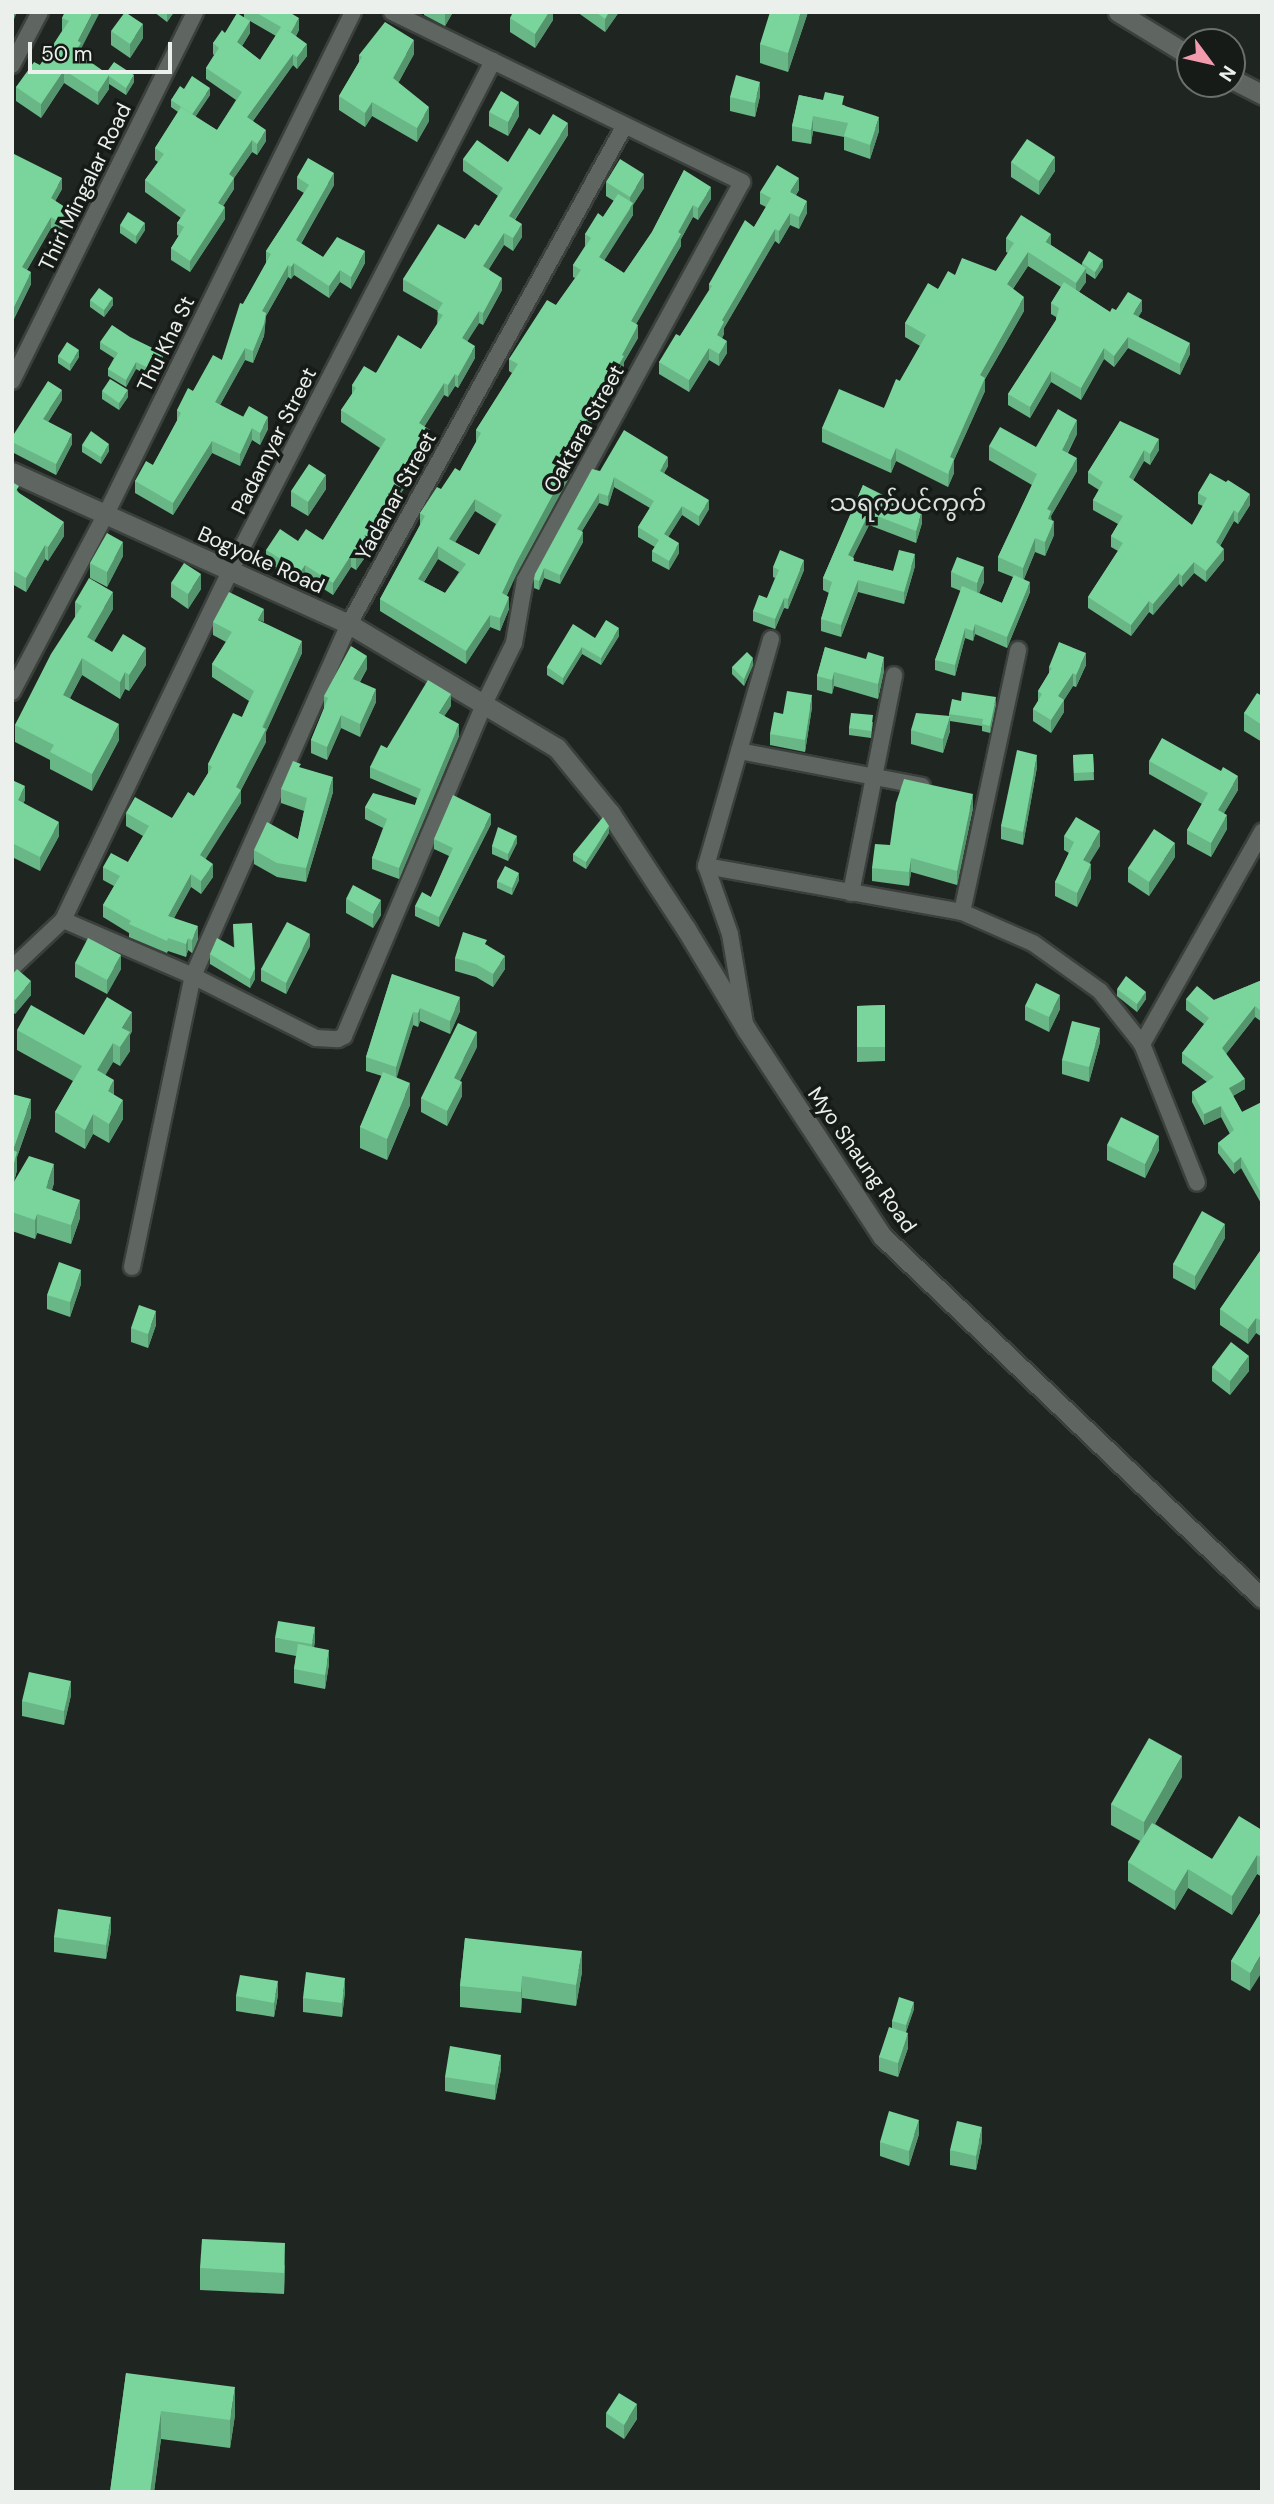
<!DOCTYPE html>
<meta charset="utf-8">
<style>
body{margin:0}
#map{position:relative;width:1274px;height:2504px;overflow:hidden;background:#1f2521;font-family:"DM Sans","Noto Sans Myanmar",sans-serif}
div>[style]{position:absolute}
.roads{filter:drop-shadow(2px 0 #3b403c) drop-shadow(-2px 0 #3b403c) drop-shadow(0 2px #3b403c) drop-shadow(0 -2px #3b403c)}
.minor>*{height:16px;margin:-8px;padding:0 8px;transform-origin:8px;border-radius:8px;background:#5f6661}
.tertiary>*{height:19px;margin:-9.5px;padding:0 9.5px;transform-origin:9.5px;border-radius:9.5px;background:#5f6661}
.wall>*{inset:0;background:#69b786}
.shaded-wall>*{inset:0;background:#55956d}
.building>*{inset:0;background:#7ad59c}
span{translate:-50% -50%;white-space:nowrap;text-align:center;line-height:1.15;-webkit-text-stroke:7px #161b17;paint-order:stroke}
.street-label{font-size:21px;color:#ecf0ed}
.quarter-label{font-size:24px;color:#d9e1db}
.frame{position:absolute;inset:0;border:14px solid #ecf0ed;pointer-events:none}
.north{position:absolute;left:1176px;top:28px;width:70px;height:70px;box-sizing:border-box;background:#161b17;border:2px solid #6c706d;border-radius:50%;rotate:123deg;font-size:19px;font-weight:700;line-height:28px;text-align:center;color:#ecf0ed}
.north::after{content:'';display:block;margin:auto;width:24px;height:32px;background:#f29aae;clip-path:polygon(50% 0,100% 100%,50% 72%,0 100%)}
.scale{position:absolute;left:28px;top:42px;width:144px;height:32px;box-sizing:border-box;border:4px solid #ecf0ed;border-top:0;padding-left:9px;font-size:21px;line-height:24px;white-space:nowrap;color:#ecf0ed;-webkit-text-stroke:5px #161b17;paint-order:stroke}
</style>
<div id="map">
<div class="roads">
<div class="minor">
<i style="left:12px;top:65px;width:60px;rotate:-62.2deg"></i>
<i style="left:12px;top:381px;width:412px;rotate:-63.6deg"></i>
<i style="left:12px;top:692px;width:201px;rotate:-62.2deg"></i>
<i style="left:106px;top:514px;width:559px;rotate:-63.8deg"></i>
<i style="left:739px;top:751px;width:186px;rotate:10.8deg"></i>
<i style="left:706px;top:866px;width:260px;rotate:10.2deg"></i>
<i style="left:962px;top:912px;width:77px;rotate:23.6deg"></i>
<i style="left:1033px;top:943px;width:82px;rotate:35.6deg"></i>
<i style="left:1100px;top:991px;width:68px;rotate:51.6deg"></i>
<i style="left:1142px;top:1044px;width:149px;rotate:68.4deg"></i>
<i style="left:851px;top:893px;width:222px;rotate:-78.8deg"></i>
<i style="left:962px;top:912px;width:268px;rotate:-77.9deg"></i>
<i style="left:63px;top:920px;width:387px;rotate:-64.4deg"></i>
<i style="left:230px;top:571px;width:574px;rotate:-62.72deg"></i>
<i style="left:12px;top:968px;width:70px;rotate:-43.3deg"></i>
<i style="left:63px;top:920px;width:142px;rotate:23.3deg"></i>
<i style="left:193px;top:976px;width:138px;rotate:26.8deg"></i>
<i style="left:316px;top:1038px;width:22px;rotate:3deg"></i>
<i style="left:338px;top:1039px;width:7px;rotate:-27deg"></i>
<i style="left:344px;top:1036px;width:360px;rotate:-67.1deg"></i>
<i style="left:484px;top:704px;width:68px;rotate:-63.8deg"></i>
<i style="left:514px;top:643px;width:64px;rotate:-80.1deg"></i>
<i style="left:525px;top:580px;width:453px;rotate:-61.4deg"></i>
<i style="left:742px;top:182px;width:389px;rotate:-154.1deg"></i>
<i style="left:745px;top:1023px;width:90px;rotate:-99.6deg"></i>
<i style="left:730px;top:934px;width:72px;rotate:-109.4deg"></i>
<i style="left:706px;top:866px;width:236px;rotate:-74deg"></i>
<i style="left:1142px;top:1044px;width:244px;rotate:-60.5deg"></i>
<i style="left:132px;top:1267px;width:297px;rotate:-78.2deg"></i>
<i style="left:193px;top:976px;width:385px;rotate:-66.1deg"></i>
<i style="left:349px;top:624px;width:570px;rotate:-61.05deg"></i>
</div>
<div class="tertiary">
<i style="left:1118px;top:12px;width:84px;rotate:31.4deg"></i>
<i style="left:1232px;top:79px;width:34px;rotate:27deg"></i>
<i style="left:12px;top:472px;width:370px;rotate:24.3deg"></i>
<i style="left:349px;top:624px;width:242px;rotate:30.8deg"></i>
<i style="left:557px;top:748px;width:84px;rotate:50.8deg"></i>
<i style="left:610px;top:813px;width:139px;rotate:56.8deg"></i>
<i style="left:686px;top:929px;width:117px;rotate:59deg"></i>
<i style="left:746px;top:1029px;width:248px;rotate:56.7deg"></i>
<i style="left:882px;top:1236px;width:525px;rotate:43.61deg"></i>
</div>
</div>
<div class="wall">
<i style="clip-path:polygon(65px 12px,81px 49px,81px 55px,106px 73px,134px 82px,126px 95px,109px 84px,109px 89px,98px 105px,64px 83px,41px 118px,16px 101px,16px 87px,40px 65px,62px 31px,62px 18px)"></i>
<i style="clip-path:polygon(154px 12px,174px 12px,167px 22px)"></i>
<i style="clip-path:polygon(evenodd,244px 12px,289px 12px,299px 30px,296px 36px,307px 56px,297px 69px,293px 65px,253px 121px,266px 141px,257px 155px,252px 152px,234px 178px,234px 189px,223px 206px,225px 219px,190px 272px,171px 260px,171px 248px,179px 236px,177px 235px,177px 223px,181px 218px,145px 192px,145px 180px,158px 162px,155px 160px,155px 148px,178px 112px,171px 107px,171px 100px,184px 89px,210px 95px,195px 117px,217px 130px,236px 100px,206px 79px,206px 68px,214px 55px,213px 54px,213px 43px,244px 17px,244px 12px,250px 21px,276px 36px,260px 60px,242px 46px,250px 33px,250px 21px)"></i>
<i style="clip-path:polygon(424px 12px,453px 12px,445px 26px,424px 15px)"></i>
<i style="clip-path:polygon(553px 12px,553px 20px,535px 48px,510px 32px,510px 18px)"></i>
<i style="clip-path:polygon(577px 12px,619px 12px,605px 32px)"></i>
<i style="clip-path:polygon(808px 12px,788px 72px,760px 63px,760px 44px)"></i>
<i style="clip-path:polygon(111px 31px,143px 38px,130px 58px,111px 45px)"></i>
<i style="clip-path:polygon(414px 54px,398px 83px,429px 121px,417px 142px,372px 116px,365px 127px,339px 110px,339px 96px,359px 62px,359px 55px)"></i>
<i style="clip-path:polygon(799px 95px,844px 105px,879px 131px,870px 159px,844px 150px,844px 137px,813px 131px,811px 144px,792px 141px,792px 126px)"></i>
<i style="clip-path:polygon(760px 96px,755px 117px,730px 111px,730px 97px)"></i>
<i style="clip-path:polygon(489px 112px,519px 116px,508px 136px,489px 126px)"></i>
<i style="clip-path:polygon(540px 135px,568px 135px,515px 220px,522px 237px,513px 251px,504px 245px,489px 269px,502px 290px,483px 325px,479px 323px,467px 341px,475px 358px,458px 388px,455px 386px,448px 397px,444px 395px,424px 427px,430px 442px,417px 462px,417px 469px,383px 520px,383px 532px,356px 570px,351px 567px,333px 595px,305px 577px,301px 583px,266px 563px,266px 550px,298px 541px,323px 540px,380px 448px,341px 422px,341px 410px,352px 394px,352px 385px,421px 349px,437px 324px,438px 311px,403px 291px,403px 279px,465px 239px,479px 226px,498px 196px,463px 171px,463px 159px,508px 162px)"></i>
<i style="clip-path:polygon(12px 153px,62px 189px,55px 201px,68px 220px,59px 233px,51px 228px,27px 270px,31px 284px,12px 323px)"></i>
<i style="clip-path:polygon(1011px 162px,1055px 171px,1039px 195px,1011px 177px)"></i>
<i style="clip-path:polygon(evenodd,684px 170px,711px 199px,698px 220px,693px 217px,681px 239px,681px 246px,636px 324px,638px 338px,624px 362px,624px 369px,588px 429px,588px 436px,572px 461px,572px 472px,516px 575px,507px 595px,509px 609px,500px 631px,490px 627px,466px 664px,380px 611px,380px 599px,420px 525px,420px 513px,460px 471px,476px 442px,476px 430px,512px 373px,509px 371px,509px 359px,556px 305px,575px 278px,573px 277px,573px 265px,585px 246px,585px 234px,603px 217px,614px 201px,606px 196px,606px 182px,644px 188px,633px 205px,633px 215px,604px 260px,624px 273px,652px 232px,684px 170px,475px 511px,496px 524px,479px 555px,455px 542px,475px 511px,684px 170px,438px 559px,459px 572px,445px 593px,424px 582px,438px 559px)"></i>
<i style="clip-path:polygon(297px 177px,334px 185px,301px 244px,323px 257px,365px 263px,351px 289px,340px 282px,329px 298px,294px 275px,291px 279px,288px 277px,266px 316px,264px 336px,253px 363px,245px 360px,220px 405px,268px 429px,260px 445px,252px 440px,240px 466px,212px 453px,173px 515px,135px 493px,135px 481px,153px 465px,177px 421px,177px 410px,193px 391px,222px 360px,243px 304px,266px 263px,266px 251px,304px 193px,297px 189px)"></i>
<i style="clip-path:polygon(799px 190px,796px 195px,807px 213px,799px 229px,790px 225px,779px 244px,775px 241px,724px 328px,724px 334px,722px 338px,727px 353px,719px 366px,709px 360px,689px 392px,659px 374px,659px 362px,680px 336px,709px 290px,709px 284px,754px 227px,766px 207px,760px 204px,760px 192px)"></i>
<i style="clip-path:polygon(120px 225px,145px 230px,136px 244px,120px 233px)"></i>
<i style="clip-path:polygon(1006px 238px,1051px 245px,1082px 265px,1082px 263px,1103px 267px,1095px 279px,1086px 273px,1086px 282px,1079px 292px,1110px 312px,1116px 310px,1142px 311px,1138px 317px,1190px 354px,1180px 375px,1128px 348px,1114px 367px,1104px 359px,1081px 400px,1051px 382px,1030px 418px,1008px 405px,1008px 394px,1056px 320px,1056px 317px,1051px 314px,1051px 303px,1061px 287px,1028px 266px,1013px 289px,1024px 311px,985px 379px,985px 391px,954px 460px,954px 473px,948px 487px,896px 461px,891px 473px,822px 442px,822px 428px,884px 408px,920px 346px,905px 337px,905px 323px,938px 289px,955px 275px,996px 271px,1008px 253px,1006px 252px)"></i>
<i style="clip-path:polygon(90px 300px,113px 305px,104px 317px,90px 307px)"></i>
<i style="clip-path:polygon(100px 342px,163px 360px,155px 379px,136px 369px,126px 387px,108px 376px,108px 369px,114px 358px,100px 349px)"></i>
<i style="clip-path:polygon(58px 356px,79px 357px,70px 371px,58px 363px)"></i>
<i style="clip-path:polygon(102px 391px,128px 397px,119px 410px,102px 399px)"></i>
<i style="clip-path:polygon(62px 400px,48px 422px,72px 444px,56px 475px,12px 452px,12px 437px)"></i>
<i style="clip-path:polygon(1120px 421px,1159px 450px,1150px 465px,1144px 461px,1133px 480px,1192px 525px,1203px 506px,1198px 504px,1198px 493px,1250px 505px,1238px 524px,1234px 521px,1220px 546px,1224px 560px,1206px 582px,1194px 573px,1182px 587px,1179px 584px,1153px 615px,1149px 612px,1131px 636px,1088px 608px,1088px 597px,1118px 551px,1111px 547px,1111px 536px,1118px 524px,1093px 510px,1093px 500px,1099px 490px,1088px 483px,1088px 472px)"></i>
<i style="clip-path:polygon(1077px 434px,1068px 453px,1077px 471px,1051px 516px,1054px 535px,1045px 556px,1035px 552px,1024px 579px,1030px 592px,1007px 648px,975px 634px,973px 641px,965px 638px,955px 676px,935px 670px,935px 660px,961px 591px,951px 587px,951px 572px,984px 582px,979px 593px,1002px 603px,1013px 577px,998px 571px,998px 557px,1032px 485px,989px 460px,989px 446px,1036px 447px)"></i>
<i style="clip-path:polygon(82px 445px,109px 451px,101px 464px,82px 452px)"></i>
<i style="clip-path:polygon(668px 466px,664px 473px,709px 509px,699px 526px,682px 515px,668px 537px,679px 553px,669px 570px,652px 561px,652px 551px,655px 547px,638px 537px,638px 527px,650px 508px,614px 487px,608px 506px,599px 503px,582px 531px,583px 542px,560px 584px,544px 578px,539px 590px,534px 588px,534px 579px,600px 471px)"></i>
<i style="clip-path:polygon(12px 482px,19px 493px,64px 536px,48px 561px,45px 559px,26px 592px,12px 584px)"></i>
<i style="clip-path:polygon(863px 485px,922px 523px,916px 543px,869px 525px,853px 557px,854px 561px,893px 571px,915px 566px,904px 604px,858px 592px,841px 637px,821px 631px,821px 619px,829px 593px,823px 590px,823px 578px)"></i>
<i style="clip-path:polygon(326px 489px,308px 516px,291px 506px,291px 491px)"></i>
<i style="clip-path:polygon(123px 556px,107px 587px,90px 578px,90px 563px)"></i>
<i style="clip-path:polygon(773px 567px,804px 570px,788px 609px,784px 608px,775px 629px,753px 621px,753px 611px,767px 598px,775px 578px,773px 577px)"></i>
<i style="clip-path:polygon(171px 583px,201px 589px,188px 609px,171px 597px)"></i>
<i style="clip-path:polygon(75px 602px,113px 609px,94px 641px,112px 652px,146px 665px,129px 691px,125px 689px,120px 699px,82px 675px,70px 698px,119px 740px,92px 791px,50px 769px,50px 760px,15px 742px,15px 725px,75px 618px)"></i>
<i style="clip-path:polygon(213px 622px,263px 623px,302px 653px,266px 732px,266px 742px,241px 790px,241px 803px,205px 859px,213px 877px,201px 894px,191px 887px,174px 918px,198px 939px,192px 953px,188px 950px,186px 957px,168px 951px,167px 953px,129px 937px,129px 933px,103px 917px,103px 905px,114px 886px,103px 880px,103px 867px,128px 862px,143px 836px,126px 826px,126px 813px,172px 818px,194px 796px,208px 773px,208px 764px,242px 717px,249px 701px,212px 677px,212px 664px,226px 642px,213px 635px)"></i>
<i style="clip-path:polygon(619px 636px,601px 665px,582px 654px,563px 685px,547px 675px,547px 667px,595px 638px)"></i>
<i style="clip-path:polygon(825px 647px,884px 671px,878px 699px,834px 686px,832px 694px,817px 690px,817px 676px)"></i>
<i style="clip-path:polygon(753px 665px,744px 686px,732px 674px,732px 667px)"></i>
<i style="clip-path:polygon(1086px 665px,1076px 687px,1073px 686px,1064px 700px,1064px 712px,1051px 733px,1033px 721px,1033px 709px,1038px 702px,1038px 691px,1049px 673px,1049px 667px)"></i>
<i style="clip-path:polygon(367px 669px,360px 682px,376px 702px,360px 737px,341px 728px,327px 760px,311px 753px,311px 740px,324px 709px,324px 696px)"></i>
<i style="clip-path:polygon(1262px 696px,1262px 742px,1244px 731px,1244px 713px)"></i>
<i style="clip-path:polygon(961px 701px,996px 704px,990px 733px,982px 731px,982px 726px,950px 721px,950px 731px,943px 753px,911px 744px,911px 730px,949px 716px,949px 714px)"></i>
<i style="clip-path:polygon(451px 706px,444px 716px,459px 736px,399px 879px,372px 869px,372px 858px,383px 828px,365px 819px,365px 807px,415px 805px,417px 798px,370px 778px,370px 767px,387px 748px)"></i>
<i style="clip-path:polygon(812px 707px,805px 752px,770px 745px,770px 734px)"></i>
<i style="clip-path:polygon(873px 722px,871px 738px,849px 735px,849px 728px)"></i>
<i style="clip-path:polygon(1093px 754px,1094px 780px,1074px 781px,1073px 755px)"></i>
<i style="clip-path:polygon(1149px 761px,1221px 771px,1238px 790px,1224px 813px,1227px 829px,1211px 857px,1187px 844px,1187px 830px,1202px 804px,1149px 774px)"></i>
<i style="clip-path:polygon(1037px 767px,1023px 845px,1001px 839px,1001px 826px)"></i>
<i style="clip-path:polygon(301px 768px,333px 792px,306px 882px,277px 877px,254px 864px,254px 850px,298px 839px,304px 811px,281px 803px,281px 789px)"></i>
<i style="clip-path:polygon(12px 780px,25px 800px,23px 803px,59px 836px,40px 871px,12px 857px)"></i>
<i style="clip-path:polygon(973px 808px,957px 885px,911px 872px,909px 886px,872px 881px,872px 868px,890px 845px)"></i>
<i style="clip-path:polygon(491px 824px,439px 927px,415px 916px,415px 906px,431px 897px,449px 856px,434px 849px,434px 839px)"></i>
<i style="clip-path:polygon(609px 833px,586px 869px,573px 861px,573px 854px)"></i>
<i style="clip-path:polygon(1064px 836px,1100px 846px,1089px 863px,1091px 878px,1077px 907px,1055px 896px,1055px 882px,1069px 853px,1064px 850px)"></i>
<i style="clip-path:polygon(517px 843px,508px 861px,492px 854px,492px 846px)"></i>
<i style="clip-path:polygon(1175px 857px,1149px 896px,1128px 882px,1128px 868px)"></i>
<i style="clip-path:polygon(519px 880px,512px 895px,497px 888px,497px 881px)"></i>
<i style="clip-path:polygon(346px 899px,381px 915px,373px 928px,346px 913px)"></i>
<i style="clip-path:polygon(233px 924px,255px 979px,250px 988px,210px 964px,210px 954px,234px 948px)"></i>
<i style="clip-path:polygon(487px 945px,505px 969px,493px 987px,476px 977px,455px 971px,455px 958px)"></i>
<i style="clip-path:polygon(310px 946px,286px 994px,261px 981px,261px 969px)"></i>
<i style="clip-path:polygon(75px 963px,121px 969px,107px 994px,75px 977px)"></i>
<i style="clip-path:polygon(392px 974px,460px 1011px,450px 1034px,420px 1021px,418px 1027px,413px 1025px,396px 1077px,410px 1105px,387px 1160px,360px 1148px,360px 1127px,382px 1076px,366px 1071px,366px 1057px)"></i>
<i style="clip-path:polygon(12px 975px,31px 995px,15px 1014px,12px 1011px)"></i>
<i style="clip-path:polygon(1262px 980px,1262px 1022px,1255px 1017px,1226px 1054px,1245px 1089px,1233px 1096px,1242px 1112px,1262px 1102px,1262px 1205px,1241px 1168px,1234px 1174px,1218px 1153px,1218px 1143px,1230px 1134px,1221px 1117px,1204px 1125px,1192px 1102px,1192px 1092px,1207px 1082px,1182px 1063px,1182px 1053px,1204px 1024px,1186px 1010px,1186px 999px,1214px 1000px)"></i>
<i style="clip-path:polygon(1117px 989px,1146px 999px,1137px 1012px,1117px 996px)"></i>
<i style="clip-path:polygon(885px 1005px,885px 1061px,857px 1062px,857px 1006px)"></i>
<i style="clip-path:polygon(1025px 1006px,1060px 1009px,1049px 1032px,1025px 1020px)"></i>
<i style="clip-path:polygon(17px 1030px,84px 1035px,132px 1031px,130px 1035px,130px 1051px,120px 1066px,113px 1062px,105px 1075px,123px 1119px,109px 1143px,93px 1134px,85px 1149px,55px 1132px,55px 1112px,73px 1081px,17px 1050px)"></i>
<i style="clip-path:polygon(1100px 1042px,1089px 1082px,1062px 1074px,1062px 1060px)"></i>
<i style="clip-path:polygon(477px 1047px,460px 1081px,462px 1096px,447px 1126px,421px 1112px,421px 1098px)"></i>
<i style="clip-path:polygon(12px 1094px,31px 1117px,17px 1157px,17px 1170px,14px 1182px,54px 1183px,52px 1190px,80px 1218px,71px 1244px,37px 1233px,35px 1239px,12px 1231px)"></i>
<i style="clip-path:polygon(1107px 1145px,1159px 1150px,1145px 1178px,1107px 1160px)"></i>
<i style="clip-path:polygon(1262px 1235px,1262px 1337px,1256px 1333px,1248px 1344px,1220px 1325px,1220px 1309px,1261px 1250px,1261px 1236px)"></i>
<i style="clip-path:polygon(1225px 1238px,1195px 1290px,1173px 1278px,1173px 1264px)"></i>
<i style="clip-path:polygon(81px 1284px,70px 1317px,47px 1309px,47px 1295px)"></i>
<i style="clip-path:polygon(156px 1325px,148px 1348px,131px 1342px,131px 1328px)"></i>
<i style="clip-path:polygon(1212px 1367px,1249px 1371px,1230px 1395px,1212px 1381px)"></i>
<i style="clip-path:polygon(275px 1638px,315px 1641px,314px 1647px,329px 1664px,325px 1689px,294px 1683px,294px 1669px,296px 1656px,275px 1652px)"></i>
<i style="clip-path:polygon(71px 1695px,64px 1725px,22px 1716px,22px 1701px)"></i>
<i style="clip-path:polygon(1182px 1777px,1155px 1824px,1212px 1859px,1262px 1830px,1262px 1877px,1257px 1874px,1232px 1915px,1188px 1888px,1175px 1910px,1128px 1881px,1128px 1862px,1140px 1841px,1111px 1825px,1111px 1804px)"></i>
<i style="clip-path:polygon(1262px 1910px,1250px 1991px,1231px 1980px,1231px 1961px)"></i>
<i style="clip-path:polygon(111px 1931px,106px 1959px,54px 1952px,54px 1937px)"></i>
<i style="clip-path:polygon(465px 1938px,582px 1972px,576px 2006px,522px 1998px,521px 2013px,460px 2007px,460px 1986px)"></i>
<i style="clip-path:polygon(345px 1992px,342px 2017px,303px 2012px,303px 1998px)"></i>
<i style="clip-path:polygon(278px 1995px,274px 2017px,236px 2011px,236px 1996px)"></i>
<i style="clip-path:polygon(914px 2009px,906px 2032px,908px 2048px,898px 2077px,879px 2071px,879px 2057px,892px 2028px,892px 2021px)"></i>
<i style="clip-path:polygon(501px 2069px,495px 2100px,445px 2091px,445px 2077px)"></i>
<i style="clip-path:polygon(919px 2134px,909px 2166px,880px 2156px,880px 2142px)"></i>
<i style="clip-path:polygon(982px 2141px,976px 2170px,950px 2165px,950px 2150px)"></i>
<i style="clip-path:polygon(285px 2265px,284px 2294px,200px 2290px,200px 2268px)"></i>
<i style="clip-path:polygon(126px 2373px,235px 2415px,230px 2448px,161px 2439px,154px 2492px,110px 2492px)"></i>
<i style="clip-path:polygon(606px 2413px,637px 2419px,624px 2439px,606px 2427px)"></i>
</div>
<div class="shaded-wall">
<i style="clip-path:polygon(12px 12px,17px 12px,12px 24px)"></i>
<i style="clip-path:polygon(93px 12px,100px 12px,81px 49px,81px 57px,75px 52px,78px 41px)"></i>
<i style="clip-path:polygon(167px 12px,174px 12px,167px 22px)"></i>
<i style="clip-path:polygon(445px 12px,453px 12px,445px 26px)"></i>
<i style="clip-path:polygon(549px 12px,553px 12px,553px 20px,535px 48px,535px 34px)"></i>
<i style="clip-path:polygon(609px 12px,619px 12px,605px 32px,605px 19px)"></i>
<i style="clip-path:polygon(801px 12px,808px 12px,788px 72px,788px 53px)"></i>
<i style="clip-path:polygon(299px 18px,299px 30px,291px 44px,291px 32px)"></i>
<i style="clip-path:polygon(250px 21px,250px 33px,237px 54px,237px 42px)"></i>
<i style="clip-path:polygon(143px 24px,143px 38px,130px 58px,130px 44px)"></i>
<i style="clip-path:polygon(414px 40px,414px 54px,393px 93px,393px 78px)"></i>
<i style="clip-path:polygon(307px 44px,307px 56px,297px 69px,297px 57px)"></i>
<i style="clip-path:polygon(293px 54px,293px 65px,247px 129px,247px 117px)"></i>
<i style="clip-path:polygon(64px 70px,64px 83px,41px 118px,41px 104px)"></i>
<i style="clip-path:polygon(109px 75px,109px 89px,98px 105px,98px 92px)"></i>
<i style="clip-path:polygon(134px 75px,134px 82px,126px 95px,126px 88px)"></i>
<i style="clip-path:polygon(760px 82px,760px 96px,755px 117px,755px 103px)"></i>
<i style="clip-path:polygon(210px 88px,210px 95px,192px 122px,192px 115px)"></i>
<i style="clip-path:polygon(372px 102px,372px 116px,365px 127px,365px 113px)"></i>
<i style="clip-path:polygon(519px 102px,519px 116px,508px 136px,508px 122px)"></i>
<i style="clip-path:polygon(429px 107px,429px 121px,417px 142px,417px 128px)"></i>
<i style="clip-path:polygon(813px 116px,813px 131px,811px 144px,811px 130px)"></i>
<i style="clip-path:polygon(879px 117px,879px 131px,870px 159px,870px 145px)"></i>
<i style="clip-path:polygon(568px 123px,568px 135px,509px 228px,509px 216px)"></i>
<i style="clip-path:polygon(266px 130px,266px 141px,257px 155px,257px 144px)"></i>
<i style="clip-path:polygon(252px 140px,252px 152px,234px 178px,234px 189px,218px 214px,218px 203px,229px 174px)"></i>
<i style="clip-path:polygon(1055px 157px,1055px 171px,1039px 195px,1039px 181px)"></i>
<i style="clip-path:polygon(334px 173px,334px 185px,296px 252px,296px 240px)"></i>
<i style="clip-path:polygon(644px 174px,644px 188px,633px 205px,633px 215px,599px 269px,599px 257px,630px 209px,630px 197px)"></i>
<i style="clip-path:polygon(62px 178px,62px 189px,51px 209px,51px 198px)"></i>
<i style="clip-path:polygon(799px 178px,799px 190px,790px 204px,790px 192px)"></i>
<i style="clip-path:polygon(711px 187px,711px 199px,698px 220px,698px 208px)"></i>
<i style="clip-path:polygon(807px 201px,807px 213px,799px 229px,799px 217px)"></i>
<i style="clip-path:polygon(693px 205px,693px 217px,681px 239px,681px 246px,631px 333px,631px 321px)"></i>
<i style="clip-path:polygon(225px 207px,225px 219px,190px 272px,190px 261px)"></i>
<i style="clip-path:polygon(68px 209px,68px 220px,59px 233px,59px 222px)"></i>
<i style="clip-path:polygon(790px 213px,790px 225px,779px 244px,779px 231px)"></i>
<i style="clip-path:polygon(51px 217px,51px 228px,22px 278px,22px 267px)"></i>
<i style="clip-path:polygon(145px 223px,145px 230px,136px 244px,136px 236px)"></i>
<i style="clip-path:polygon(522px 224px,522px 237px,513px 251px,513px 238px)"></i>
<i style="clip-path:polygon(775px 229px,775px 241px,724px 328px,724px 334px,717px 347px,717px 335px,722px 320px)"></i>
<i style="clip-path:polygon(504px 233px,504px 245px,483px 278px,483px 266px)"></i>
<i style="clip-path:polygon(1051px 234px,1051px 248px,1046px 242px)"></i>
<i style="clip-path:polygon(365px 251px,365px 263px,351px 289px,351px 277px)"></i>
<i style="clip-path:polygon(1028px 252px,1028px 266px,1007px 297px,1007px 284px)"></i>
<i style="clip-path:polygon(1103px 260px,1103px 267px,1095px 279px,1095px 272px)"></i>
<i style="clip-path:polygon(294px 263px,294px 275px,291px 279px,291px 267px)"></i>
<i style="clip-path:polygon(288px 265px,288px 277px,266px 316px,264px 336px,253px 363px,253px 351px,262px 311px)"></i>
<i style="clip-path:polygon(1086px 268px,1086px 282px,1076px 296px,1076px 283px)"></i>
<i style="clip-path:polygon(340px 270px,340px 282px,329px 298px,329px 286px)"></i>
<i style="clip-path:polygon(31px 272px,31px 284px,12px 323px,12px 311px)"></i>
<i style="clip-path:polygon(502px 278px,502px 290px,483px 325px,483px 313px)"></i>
<i style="clip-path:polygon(1024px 297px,1024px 311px,985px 379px,985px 391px,954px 460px,954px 473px,948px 487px,950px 457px,980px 375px)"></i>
<i style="clip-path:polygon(113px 298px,113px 305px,104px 317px,104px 310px)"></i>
<i style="clip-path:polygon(1142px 300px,1142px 311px,1133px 326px,1133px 314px)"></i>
<i style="clip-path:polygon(479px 311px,479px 323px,462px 350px,462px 338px)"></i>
<i style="clip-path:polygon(638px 325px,638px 338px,624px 362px,624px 369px,588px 429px,588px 436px,572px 461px,572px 472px,516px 575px,502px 606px,502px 593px,516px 563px,585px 422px)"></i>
<i style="clip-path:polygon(1128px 337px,1128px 348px,1114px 367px,1114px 356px)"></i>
<i style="clip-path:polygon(727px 341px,727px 353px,719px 366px,719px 354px)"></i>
<i style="clip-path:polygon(1190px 343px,1190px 354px,1180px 375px,1180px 364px)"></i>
<i style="clip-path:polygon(475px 346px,475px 358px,458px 388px,458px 376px)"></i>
<i style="clip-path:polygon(245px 348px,245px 360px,215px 414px,215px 402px)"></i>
<i style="clip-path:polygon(709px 348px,709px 360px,689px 392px,689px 380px)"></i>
<i style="clip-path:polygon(1104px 348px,1104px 359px,1081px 400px,1081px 388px)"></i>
<i style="clip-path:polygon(79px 350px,79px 357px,70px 371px,70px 364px)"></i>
<i style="clip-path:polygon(163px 353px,163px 360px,155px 379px,155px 371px)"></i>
<i style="clip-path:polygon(136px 362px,136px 369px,126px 387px,126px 380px)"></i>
<i style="clip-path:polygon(1051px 371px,1051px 382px,1030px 418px,1030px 407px)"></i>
<i style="clip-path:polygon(455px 374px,455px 386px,448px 397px,448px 385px)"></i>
<i style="clip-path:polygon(444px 383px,444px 395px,419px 435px,419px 423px)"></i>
<i style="clip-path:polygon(62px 390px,62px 400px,43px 430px,43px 419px)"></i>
<i style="clip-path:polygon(128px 390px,128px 397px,119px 410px,119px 403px)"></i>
<i style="clip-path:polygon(268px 417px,268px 429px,260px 445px,260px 433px)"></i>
<i style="clip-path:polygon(1077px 420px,1077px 434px,1062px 463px,1062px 450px)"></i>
<i style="clip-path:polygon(252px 428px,252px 440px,240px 466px,240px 454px)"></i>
<i style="clip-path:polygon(430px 430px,430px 442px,417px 462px,417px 469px,383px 520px,383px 532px,356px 570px,356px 558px,378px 516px,413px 455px)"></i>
<i style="clip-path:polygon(72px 434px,72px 444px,56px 475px,56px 464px)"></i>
<i style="clip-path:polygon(1159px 439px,1159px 450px,1150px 465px,1150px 454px)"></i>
<i style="clip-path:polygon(212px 441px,212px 453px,173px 515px,173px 503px)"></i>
<i style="clip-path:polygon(109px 444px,109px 451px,101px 464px,101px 457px)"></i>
<i style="clip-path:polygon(896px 448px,896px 461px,891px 473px,891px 460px)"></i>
<i style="clip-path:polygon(1144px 450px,1144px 461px,1129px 488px,1129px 477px)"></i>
<i style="clip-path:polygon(668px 457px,668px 466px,660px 480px,660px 471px)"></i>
<i style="clip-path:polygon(1077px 458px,1077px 471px,1051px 516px,1051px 525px,1048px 532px,1047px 509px)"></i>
<i style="clip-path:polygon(326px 475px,326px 489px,308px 516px,308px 502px)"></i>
<i style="clip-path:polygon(614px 477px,614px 487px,608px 506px,608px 496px)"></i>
<i style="clip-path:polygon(599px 493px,599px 503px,577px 539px,577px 529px)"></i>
<i style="clip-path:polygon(1250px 494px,1250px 505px,1238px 524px,1238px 513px)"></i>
<i style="clip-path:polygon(475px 499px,475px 511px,449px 552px,449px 539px)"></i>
<i style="clip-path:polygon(709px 500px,709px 509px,699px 526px,699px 516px)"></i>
<i style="clip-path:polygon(682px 506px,682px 515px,664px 544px,664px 534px)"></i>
<i style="clip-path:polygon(1234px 510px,1234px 521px,1216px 553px,1216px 542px)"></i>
<i style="clip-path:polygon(922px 511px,922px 523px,916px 543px,916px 531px)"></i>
<i style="clip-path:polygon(869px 513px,869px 525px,848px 567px,848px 555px)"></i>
<i style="clip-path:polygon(1054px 521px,1054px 535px,1045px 556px,1045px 542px)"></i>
<i style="clip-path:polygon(64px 522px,64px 536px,48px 561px,48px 547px)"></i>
<i style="clip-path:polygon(583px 532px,583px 542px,560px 584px,560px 575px)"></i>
<i style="clip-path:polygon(1035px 538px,1035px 552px,1023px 581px,1023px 568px)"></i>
<i style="clip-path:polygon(123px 542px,123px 556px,107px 587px,107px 572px)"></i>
<i style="clip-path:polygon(679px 543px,679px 553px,669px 570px,669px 561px)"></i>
<i style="clip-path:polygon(45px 545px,45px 559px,26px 592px,26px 578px)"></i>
<i style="clip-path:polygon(438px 546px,438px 559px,418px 591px,418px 579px)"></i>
<i style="clip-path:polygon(1224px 549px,1224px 560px,1206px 582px,1206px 571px)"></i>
<i style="clip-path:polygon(915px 554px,915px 566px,904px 604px,904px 592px)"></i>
<i style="clip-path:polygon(351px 555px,351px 567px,333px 595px,333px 583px)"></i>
<i style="clip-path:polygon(804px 560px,804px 570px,788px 609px,788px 599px)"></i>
<i style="clip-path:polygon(1194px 562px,1194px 573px,1182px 587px,1182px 576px)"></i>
<i style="clip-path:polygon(305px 565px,305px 577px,301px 583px,301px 571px)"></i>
<i style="clip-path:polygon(984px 567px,984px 582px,977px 598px,977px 583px)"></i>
<i style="clip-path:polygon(544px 568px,544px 578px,539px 590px,539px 581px)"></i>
<i style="clip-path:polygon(1179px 573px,1179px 584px,1153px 615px,1153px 604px)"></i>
<i style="clip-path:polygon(201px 574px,201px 589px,188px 609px,188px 594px)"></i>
<i style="clip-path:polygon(858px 580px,858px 592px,841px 637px,841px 625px)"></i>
<i style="clip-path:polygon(1030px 582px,1030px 592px,1007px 648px,1007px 637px)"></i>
<i style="clip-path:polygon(113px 592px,113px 609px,87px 654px,87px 637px)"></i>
<i style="clip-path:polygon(509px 597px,509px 609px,500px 631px,500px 618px)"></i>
<i style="clip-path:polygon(784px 598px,784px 608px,775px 629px,775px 619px)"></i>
<i style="clip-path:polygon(1149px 601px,1149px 612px,1131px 636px,1131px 625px)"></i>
<i style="clip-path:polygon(264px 609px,264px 622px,258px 620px)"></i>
<i style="clip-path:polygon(490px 615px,490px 627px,466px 664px,466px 651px)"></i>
<i style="clip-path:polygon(975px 624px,975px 634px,973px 641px,973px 631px)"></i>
<i style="clip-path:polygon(619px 628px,619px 636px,601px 665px,601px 658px)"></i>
<i style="clip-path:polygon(965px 628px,965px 638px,955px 676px,955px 665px)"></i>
<i style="clip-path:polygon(302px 641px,302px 653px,266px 732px,266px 742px,241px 790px,241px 803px,200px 868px,200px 855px,236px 787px)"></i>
<i style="clip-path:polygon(582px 647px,582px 654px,563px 685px,563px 678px)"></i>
<i style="clip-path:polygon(146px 648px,146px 665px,129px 691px,129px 675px)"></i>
<i style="clip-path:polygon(1086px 653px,1086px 665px,1076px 687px,1076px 675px)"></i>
<i style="clip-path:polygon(367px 656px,367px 669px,353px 692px,353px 679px)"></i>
<i style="clip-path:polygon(884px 657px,884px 671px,878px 699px,878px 684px)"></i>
<i style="clip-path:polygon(82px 658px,82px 675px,63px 711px,63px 695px)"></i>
<i style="clip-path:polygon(753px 658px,753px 665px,744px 686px,744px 679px)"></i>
<i style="clip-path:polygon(125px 672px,125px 689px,120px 699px,120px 682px)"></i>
<i style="clip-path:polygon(834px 672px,834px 686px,832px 694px,832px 680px)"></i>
<i style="clip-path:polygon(1073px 673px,1073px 686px,1064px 700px,1064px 712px,1051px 733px,1051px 720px,1058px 696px)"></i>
<i style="clip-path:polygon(376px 689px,376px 702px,360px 737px,360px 724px)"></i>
<i style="clip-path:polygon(451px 694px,451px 706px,439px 724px,439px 713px)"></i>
<i style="clip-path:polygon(812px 695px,812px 707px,805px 752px,805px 740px)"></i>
<i style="clip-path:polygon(996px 697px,996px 704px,990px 733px,990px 726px)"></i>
<i style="clip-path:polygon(341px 715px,341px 728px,327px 760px,327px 747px)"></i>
<i style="clip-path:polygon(950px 716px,950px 731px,943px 753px,943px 739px)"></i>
<i style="clip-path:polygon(119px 724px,119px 740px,92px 791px,92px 774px)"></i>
<i style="clip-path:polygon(459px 724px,459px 736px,399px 879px,399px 868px)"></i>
<i style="clip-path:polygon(1037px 755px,1037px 767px,1023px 845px,1023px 832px)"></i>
<i style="clip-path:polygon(1238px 776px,1238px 790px,1218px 823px,1218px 810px)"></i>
<i style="clip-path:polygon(333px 777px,333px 792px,306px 882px,306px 868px)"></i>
<i style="clip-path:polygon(25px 786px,25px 800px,18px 814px,18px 800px)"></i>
<i style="clip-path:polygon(973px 794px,973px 808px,957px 885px,957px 871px)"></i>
<i style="clip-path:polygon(491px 814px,491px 824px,439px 927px,439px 917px)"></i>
<i style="clip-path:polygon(1227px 815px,1227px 829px,1211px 857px,1211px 843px)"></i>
<i style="clip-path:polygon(59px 822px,59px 836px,40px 871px,40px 857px)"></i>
<i style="clip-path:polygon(609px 826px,609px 833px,586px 869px,586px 862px)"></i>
<i style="clip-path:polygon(1100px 831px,1100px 846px,1083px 874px,1083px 860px)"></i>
<i style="clip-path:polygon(517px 836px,517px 843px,508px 861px,508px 854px)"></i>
<i style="clip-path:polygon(1175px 843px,1175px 857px,1149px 896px,1149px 882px)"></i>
<i style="clip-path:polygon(911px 858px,911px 872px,909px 886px,909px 872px)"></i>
<i style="clip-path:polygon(213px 864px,213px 877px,201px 894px,201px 881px)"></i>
<i style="clip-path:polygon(1091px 864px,1091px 878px,1077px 907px,1077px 893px)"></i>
<i style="clip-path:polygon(519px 873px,519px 880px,512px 895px,512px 888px)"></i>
<i style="clip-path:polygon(191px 874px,191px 887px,168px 929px,168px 916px)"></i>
<i style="clip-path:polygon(381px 900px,381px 915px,373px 928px,373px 914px)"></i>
<i style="clip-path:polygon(198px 926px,198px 939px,192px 953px,192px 940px)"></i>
<i style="clip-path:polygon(310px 934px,310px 946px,286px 994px,286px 983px)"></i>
<i style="clip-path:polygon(188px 938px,188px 950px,186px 957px,186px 944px)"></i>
<i style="clip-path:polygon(121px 955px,121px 969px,107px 994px,107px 980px)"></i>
<i style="clip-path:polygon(505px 956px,505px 969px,493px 987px,493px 974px)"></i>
<i style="clip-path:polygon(255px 969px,255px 979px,250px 988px,250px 979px)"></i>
<i style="clip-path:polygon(31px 981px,31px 995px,15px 1014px,15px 1000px)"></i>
<i style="clip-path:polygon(1146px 992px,1146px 999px,1137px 1012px,1137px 1004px)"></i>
<i style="clip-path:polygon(1060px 995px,1060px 1009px,1049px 1032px,1049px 1017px)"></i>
<i style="clip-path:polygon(460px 997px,460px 1011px,450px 1034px,450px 1021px)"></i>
<i style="clip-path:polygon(1255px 1006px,1255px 1017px,1222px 1059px,1222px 1048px)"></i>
<i style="clip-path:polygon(420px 1008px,420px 1021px,418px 1027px,418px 1013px)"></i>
<i style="clip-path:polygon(132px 1012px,132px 1031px,130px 1035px,130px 1051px,120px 1066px,120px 1047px,122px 1028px)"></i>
<i style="clip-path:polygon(413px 1012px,413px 1025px,396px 1080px,396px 1067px)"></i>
<i style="clip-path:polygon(1100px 1028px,1100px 1042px,1089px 1082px,1089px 1067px)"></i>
<i style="clip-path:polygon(477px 1032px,477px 1047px,454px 1092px,454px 1078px)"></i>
<i style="clip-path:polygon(113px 1043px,113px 1062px,97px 1090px,97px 1070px)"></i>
<i style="clip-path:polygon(1245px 1079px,1245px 1089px,1229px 1098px,1229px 1088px)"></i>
<i style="clip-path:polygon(114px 1080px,114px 1100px,108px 1091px)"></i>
<i style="clip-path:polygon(462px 1082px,462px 1096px,447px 1126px,447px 1111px)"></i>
<i style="clip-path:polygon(410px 1083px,410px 1105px,387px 1160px,387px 1139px)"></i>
<i style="clip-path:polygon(31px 1099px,31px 1117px,17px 1157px,17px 1170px,12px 1190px,13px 1150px)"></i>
<i style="clip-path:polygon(123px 1100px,123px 1119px,109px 1143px,109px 1124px)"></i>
<i style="clip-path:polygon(1221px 1106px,1221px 1117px,1204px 1125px,1204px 1114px)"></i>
<i style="clip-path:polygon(93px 1114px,93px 1134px,85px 1149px,85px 1130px)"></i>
<i style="clip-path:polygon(1159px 1136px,1159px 1150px,1145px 1178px,1145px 1164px)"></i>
<i style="clip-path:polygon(1241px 1157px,1241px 1168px,1234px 1174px,1234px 1163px)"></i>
<i style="clip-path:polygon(54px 1164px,54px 1183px,46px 1207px,46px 1188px)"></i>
<i style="clip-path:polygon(80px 1200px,80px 1218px,71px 1244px,71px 1225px)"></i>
<i style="clip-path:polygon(37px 1214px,37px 1233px,35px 1239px,35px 1220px)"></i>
<i style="clip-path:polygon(1225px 1224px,1225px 1238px,1195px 1290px,1195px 1276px)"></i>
<i style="clip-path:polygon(81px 1270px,81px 1284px,70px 1317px,70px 1302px)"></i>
<i style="clip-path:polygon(156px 1311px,156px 1325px,148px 1348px,148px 1334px)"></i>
<i style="clip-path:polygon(1256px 1318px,1256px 1333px,1248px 1344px,1248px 1329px)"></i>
<i style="clip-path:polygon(1249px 1356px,1249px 1371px,1230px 1395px,1230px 1381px)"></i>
<i style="clip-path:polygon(315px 1627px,315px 1641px,312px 1659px,312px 1644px)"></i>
<i style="clip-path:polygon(329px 1650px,329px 1664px,325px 1689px,325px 1675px)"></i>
<i style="clip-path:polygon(71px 1681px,71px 1695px,64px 1725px,64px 1711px)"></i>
<i style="clip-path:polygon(1182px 1756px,1182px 1777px,1144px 1843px,1144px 1822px)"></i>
<i style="clip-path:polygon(1257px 1855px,1257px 1874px,1232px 1915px,1232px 1896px)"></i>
<i style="clip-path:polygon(1188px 1869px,1188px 1888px,1175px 1910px,1175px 1891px)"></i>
<i style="clip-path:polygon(111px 1917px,111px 1931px,106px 1959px,106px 1945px)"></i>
<i style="clip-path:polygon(582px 1951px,582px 1972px,576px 2006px,576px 1985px)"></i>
<i style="clip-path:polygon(1262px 1953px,1262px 1972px,1250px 1991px,1250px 1973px)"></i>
<i style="clip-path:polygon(522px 1976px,522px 1998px,521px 2013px,521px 1992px)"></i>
<i style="clip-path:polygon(345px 1978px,345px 1992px,342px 2017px,342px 2003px)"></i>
<i style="clip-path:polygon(278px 1981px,278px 1995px,274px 2017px,274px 2003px)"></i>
<i style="clip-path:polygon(914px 2002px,914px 2009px,906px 2032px,906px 2025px)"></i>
<i style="clip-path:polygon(908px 2033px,908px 2048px,898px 2077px,898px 2063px)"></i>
<i style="clip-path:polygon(501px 2055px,501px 2069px,495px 2100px,495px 2085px)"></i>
<i style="clip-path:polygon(919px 2120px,919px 2134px,909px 2166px,909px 2151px)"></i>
<i style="clip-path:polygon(982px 2127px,982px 2141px,976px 2170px,976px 2156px)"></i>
<i style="clip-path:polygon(285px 2243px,285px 2265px,284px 2294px,284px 2273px)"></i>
<i style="clip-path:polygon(235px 2387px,235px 2415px,230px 2448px,230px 2420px)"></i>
<i style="clip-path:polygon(637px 2404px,637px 2419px,624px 2439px,624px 2425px)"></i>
<i style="clip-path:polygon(161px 2411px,161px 2439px,154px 2492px,150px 2492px)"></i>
</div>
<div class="building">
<i style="clip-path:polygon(65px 12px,93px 12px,78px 41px,81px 43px,75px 52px,109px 75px,98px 92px,64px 70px,41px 104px,16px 87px,34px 62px,40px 65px,69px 21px,62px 18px)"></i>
<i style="clip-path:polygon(125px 12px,143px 24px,130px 44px,111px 31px)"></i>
<i style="clip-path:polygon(255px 12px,289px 12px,299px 18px,291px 32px,286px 29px,307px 44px,297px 57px,293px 54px,247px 117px,266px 130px,257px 144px,252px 140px,229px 174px,234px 178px,218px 203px,225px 207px,190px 261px,171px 248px,184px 227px,177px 223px,186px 210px,145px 180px,164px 154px,155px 148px,181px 107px,217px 130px,242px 92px,206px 68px,219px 48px,213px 43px,222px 30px,225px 33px,237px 13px,250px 21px,237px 42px,260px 60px,281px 27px)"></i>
<i style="clip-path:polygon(513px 12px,549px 12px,535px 34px,510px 18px)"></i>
<i style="clip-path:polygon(596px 12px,609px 12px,605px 19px)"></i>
<i style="clip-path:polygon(770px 12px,801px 12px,788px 53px,760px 44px)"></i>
<i style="clip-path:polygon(385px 22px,414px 40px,393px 78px,429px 107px,417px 128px,372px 102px,365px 113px,339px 96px,362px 57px,359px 55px)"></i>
<i style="clip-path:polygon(114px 62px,134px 75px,126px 88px,109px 76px,109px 75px,106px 73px)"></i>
<i style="clip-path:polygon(736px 75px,760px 82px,755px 103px,730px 97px)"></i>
<i style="clip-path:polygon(192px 76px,210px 88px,192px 114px,171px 100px,180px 86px,184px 89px)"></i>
<i style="clip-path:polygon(501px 91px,519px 102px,508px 122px,489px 112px)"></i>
<i style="clip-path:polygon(825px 92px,844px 96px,842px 105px,879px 117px,870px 145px,844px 136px,848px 123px,813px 116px,811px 130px,792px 126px,799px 95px,823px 100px)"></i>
<i style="clip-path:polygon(553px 114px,568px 123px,509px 216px,522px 224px,513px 238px,504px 233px,483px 266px,502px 278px,483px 313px,479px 311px,462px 338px,475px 346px,458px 376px,455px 374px,448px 385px,444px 383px,419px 423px,430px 430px,413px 455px,417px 457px,378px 516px,383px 520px,356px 558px,351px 555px,333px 583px,305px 565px,301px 571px,266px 550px,280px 529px,298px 541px,306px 529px,323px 540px,386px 439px,341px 410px,356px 388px,352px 385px,364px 366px,376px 373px,398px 335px,421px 349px,443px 315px,437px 312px,443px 303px,403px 279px,438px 224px,465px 239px,475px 224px,479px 226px,503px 188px,463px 159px,477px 140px,508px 162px,529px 128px,540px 135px)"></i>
<i style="clip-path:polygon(1027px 139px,1055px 157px,1039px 181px,1011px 162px)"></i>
<i style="clip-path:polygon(12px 153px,62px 178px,51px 198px,68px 209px,59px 222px,51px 217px,22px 267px,31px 272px,12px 311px)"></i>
<i style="clip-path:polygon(308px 158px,334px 173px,296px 240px,323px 257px,337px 237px,365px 251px,351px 277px,340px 270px,329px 286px,294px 263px,291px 267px,288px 265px,262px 311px,266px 313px,264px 324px,253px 351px,245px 348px,215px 402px,243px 417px,249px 406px,268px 417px,260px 433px,252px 428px,240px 454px,212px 441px,173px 503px,135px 481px,146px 461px,153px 465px,181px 413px,177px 410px,188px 388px,193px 391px,213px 355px,222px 360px,240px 303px,243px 304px,271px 254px,266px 251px,309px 185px,297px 177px)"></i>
<i style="clip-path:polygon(620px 159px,644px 174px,630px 197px,606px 182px)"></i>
<i style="clip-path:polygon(777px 165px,799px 178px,790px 192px,807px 201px,799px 217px,790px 213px,779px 231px,775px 229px,722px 320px,724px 322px,717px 335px,727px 341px,719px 354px,709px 348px,689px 380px,659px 362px,676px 334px,680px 336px,712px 286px,709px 284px,745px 220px,754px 227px,771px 198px,760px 192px)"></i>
<i style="clip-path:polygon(evenodd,684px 170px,711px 187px,698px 208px,693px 205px,678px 232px,681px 234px,631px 321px,638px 325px,622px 355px,624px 356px,585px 422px,588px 424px,567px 457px,572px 459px,516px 563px,502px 593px,509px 597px,500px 618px,490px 615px,466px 651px,380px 599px,425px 516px,420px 513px,437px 487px,441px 489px,455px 468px,460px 471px,481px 433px,476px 430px,518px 364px,509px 359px,547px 300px,556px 305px,581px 270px,573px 265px,591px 238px,585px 234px,598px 213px,603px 217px,618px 194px,633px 203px,599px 257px,624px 273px,652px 232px,684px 170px,475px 499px,502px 515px,479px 555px,449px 539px,475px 499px,684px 170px,438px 546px,466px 564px,445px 593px,418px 579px,438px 546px)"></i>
<i style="clip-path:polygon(128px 212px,145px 223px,136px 236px,120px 225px)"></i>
<i style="clip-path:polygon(1021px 215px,1051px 234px,1046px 242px,1086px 268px,1076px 283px,1028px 252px,1007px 284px,1024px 297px,980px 375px,985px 378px,950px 457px,954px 459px,948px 474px,896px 448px,891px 460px,822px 428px,839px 389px,884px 408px,896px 379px,900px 381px,926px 335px,905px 323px,928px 283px,938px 289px,948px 271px,955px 275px,962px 258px,996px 271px,1014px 243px,1006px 238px)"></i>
<i style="clip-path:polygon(1089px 251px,1103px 260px,1095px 272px,1082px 263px)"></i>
<i style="clip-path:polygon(1064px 282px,1110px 312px,1112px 308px,1116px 310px,1128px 292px,1142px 300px,1133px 314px,1190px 343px,1180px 364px,1128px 337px,1114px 356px,1104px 348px,1081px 388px,1051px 371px,1030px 407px,1008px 394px,1056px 320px,1059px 308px,1051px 303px)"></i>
<i style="clip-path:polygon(99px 288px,113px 298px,104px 310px,90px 300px)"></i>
<i style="clip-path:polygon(112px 325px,130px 337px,163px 353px,155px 371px,136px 362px,126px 380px,108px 369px,118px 353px,100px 342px)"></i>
<i style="clip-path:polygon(67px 342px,79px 350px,70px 364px,58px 356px)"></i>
<i style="clip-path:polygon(110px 379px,128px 390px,119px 403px,102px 391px)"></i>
<i style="clip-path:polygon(48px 381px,62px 390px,43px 419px,72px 434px,56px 464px,12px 442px,12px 437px)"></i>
<i style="clip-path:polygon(1058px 409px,1077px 420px,1062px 450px,1077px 458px,1047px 509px,1051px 511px,1048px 519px,1054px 521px,1045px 542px,1035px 538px,1023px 568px,998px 557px,1037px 474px,989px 446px,1000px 427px,1036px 447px)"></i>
<i style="clip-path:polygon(1120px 421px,1159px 439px,1150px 454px,1144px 450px,1129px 477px,1192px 525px,1207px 498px,1198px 493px,1210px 473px,1226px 482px,1228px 480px,1250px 494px,1238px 513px,1234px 510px,1216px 542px,1224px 549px,1206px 571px,1194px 562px,1182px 576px,1179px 573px,1153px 604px,1149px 601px,1131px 625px,1088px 597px,1123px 543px,1111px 536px,1123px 516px,1093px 500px,1103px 482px,1088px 472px)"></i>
<i style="clip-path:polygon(624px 430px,668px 457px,660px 471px,709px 500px,699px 516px,682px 506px,664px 534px,679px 543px,669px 561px,652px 551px,659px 540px,638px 527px,654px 501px,614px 477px,608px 496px,599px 493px,577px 529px,583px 532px,560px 575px,544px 568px,539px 581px,534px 579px,535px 574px,592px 469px,600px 471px)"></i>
<i style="clip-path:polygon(91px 431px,109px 444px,101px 457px,82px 445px)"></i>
<i style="clip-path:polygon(309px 464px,326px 475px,308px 502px,291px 491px)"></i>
<i style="clip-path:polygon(12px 482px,19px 486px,16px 491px,64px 522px,48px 547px,45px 545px,26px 578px,12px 570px)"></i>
<i style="clip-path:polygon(863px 485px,889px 498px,887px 501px,922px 511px,916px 531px,869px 513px,848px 555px,854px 558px,853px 561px,893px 571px,899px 550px,915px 554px,904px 592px,858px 580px,841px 625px,821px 619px,832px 582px,823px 578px)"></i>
<i style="clip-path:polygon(107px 533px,123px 542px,107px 572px,90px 563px)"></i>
<i style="clip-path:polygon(780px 550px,804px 560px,788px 599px,784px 598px,775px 619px,753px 611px,759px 595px,767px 598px,779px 570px,773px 567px)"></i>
<i style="clip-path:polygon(957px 557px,984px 567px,977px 583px,951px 572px)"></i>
<i style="clip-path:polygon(184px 563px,201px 574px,188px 594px,171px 583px)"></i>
<i style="clip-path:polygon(1014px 575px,1030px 582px,1007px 637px,975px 624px,973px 631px,965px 628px,955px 665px,935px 660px,962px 586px,1002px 603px)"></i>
<i style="clip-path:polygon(89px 578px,113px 592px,87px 637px,112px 652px,123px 634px,146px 648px,129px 675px,125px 672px,120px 682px,82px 658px,63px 695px,119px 724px,92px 774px,50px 752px,54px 745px,15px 725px,51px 654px,82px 606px,75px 602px)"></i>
<i style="clip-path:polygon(229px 592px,264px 609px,258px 620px,302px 641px,262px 727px,266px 729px,236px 787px,241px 790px,200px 855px,213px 864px,201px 881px,191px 874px,168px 916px,198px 926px,192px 940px,188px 938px,186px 944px,168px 938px,167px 941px,129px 924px,131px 921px,103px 905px,120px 876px,103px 867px,111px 853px,128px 862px,149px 826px,126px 813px,135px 797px,172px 818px,188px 792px,194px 796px,212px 767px,208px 764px,233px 713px,242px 717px,254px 691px,212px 664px,232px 632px,213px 622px)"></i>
<i style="clip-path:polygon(606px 620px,619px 628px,601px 658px,582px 647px,563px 678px,547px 667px,573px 624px,595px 638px)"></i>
<i style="clip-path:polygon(1059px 642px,1086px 653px,1076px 675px,1073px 673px,1058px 696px,1064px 700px,1051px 720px,1033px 709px,1042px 694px,1038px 691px,1052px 668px,1049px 667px)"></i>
<i style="clip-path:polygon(351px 646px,367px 656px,353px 679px,376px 689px,360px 724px,341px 715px,327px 747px,311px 740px,328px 698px,324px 696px)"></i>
<i style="clip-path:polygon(825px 647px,866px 659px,868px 652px,884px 657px,878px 684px,834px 672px,832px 680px,817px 676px)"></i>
<i style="clip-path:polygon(747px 652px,753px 658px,744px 679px,732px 667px)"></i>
<i style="clip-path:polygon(428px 680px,451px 694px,439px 713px,459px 724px,399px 868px,372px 858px,387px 819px,365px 807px,373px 793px,415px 805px,421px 789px,370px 767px,381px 745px,387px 748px)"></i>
<i style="clip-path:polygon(787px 691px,812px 695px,805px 740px,770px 734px,774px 712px,783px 714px)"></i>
<i style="clip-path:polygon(962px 692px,996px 697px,990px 726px,982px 724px,983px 719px,949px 714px,952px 699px,961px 701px)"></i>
<i style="clip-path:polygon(1257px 693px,1262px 696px,1262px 725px,1244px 713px)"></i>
<i style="clip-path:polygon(851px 713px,873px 715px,871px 731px,849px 728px)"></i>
<i style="clip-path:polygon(916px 713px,950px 716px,943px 739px,911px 730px)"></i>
<i style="clip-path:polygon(1162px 738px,1221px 771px,1223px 767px,1238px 776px,1218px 810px,1227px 815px,1211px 843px,1187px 830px,1208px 793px,1149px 761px)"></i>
<i style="clip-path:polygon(1017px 750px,1037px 755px,1023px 832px,1001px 826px)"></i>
<i style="clip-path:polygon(1093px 754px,1094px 772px,1074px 773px,1073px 755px)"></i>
<i style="clip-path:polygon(293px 761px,301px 764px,299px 767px,333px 777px,306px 868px,277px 863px,254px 850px,267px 822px,298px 839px,307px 798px,281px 789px)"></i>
<i style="clip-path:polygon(904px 779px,973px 794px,957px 871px,911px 858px,909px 872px,872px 868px,875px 844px,890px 845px,896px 803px)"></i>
<i style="clip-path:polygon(12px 780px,25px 786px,18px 800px,59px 822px,40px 857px,12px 843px)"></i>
<i style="clip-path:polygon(453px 795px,491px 814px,439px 917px,415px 906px,422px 892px,431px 897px,453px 848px,434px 839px)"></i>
<i style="clip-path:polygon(603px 817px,609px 826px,586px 862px,573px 854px)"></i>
<i style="clip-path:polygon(1076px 817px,1100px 831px,1083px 860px,1091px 864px,1077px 893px,1055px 882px,1074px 842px,1064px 836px)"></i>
<i style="clip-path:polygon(498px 827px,517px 836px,508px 854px,492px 846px)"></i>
<i style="clip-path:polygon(1154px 829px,1175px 843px,1149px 882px,1128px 868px)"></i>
<i style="clip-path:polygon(505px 866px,519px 873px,512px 888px,497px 881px)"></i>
<i style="clip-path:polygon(353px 885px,381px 900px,373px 914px,346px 899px)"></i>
<i style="clip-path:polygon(287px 922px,310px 934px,286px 983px,261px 969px)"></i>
<i style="clip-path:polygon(252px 923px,255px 969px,250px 979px,210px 954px,217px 938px,235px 948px,233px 924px)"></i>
<i style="clip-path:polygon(463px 932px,487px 940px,485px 944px,505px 956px,493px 974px,476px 964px,455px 958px)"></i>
<i style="clip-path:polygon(88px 938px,121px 955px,107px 980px,75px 963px)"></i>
<i style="clip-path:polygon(17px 969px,31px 981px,15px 1000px,12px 997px,12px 975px)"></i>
<i style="clip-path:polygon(392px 974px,460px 997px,450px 1021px,420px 1008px,418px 1013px,413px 1012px,396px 1067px,366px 1057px)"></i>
<i style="clip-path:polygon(1126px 976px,1146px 992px,1137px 1004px,1117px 989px)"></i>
<i style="clip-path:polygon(1262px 980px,1262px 1012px,1255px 1006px,1222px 1048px,1245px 1079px,1229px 1088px,1242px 1112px,1262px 1102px,1262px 1195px,1241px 1157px,1234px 1163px,1218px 1143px,1234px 1130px,1221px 1106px,1204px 1114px,1192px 1092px,1214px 1077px,1182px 1053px,1209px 1018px,1186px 999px,1197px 986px,1214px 1000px)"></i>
<i style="clip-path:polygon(1036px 983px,1060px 995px,1049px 1017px,1025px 1006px)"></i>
<i style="clip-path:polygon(107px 997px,132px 1012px,122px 1028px,130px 1032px,120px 1047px,113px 1043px,97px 1070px,114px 1080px,108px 1091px,123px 1100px,109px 1124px,93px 1114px,85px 1130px,55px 1112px,82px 1066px,17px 1030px,31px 1005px,84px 1035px)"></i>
<i style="clip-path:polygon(885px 1005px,885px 1047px,857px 1047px,857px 1006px)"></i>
<i style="clip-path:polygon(1072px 1021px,1100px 1028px,1089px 1067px,1062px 1060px)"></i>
<i style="clip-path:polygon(458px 1023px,477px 1032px,454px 1078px,462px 1082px,447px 1111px,421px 1098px)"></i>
<i style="clip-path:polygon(383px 1072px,410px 1083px,387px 1139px,360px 1127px)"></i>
<i style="clip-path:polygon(12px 1094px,31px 1099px,13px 1150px,17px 1152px,12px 1171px)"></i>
<i style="clip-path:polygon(1121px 1117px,1159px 1136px,1145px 1164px,1107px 1145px)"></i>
<i style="clip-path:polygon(29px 1156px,54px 1164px,46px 1188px,80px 1200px,71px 1225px,37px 1214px,35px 1220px,12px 1212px,12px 1185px)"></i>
<i style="clip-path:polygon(1202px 1211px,1225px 1224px,1195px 1276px,1173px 1264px)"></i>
<i style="clip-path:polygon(1262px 1248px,1262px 1321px,1256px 1318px,1248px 1329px,1220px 1309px)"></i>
<i style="clip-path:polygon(59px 1262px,81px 1270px,70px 1302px,47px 1295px)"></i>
<i style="clip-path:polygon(139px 1305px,156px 1311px,148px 1334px,131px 1328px)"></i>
<i style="clip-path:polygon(1231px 1342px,1249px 1356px,1230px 1381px,1212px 1367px)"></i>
<i style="clip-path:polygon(278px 1621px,315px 1627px,312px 1644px,275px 1638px)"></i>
<i style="clip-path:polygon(298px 1644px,329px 1650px,325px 1675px,294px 1669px)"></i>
<i style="clip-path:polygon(29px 1672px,71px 1681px,64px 1711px,22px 1701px)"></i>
<i style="clip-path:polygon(1149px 1738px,1182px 1756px,1144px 1822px,1111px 1804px)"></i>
<i style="clip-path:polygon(1239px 1816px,1262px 1830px,1262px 1858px,1257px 1855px,1232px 1896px,1188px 1869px,1175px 1891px,1128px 1862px,1152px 1823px,1212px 1859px)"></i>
<i style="clip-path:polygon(58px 1909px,111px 1917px,106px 1945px,54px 1937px)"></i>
<i style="clip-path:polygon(1262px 1910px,1262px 1953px,1250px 1973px,1231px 1961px)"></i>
<i style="clip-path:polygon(465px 1938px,582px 1951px,576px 1985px,522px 1976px,521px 1992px,460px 1986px)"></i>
<i style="clip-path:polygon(306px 1972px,345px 1978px,342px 2003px,303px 1998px)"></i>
<i style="clip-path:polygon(240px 1975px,278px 1981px,274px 2003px,236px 1996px)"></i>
<i style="clip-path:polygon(899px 1997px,914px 2002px,906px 2025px,892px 2021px)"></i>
<i style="clip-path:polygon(889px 2027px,908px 2033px,898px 2063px,879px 2057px)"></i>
<i style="clip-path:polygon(450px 2046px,501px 2055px,495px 2085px,445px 2077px)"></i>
<i style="clip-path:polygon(889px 2111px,919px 2120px,909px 2151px,880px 2142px)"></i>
<i style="clip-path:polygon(957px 2121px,982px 2127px,976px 2156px,950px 2150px)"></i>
<i style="clip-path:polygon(202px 2239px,285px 2243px,284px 2273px,200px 2268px)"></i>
<i style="clip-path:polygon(126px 2373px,235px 2387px,230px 2420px,161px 2411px,150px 2492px,110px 2492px)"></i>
<i style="clip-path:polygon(619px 2393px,637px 2404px,624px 2425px,606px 2413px)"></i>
</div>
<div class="street-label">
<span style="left:85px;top:187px;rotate:-64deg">Thiri Mingalar Road</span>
<span style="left:166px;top:344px;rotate:-64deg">Thu Kha St</span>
<span style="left:584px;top:429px;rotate:-61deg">Oaktara Street</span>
<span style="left:274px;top:441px;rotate:-63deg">Padamyar Street</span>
<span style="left:396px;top:496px;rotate:-61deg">Yadanar Street</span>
<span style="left:261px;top:560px;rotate:24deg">Bogyoke Road</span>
<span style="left:862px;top:1160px;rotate:55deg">Myo Shaung Road</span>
</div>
<div class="quarter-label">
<span style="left:908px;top:503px">သရက်ပင်ကွက်</span>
</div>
<div class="frame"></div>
<div class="north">N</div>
<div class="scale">50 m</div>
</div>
